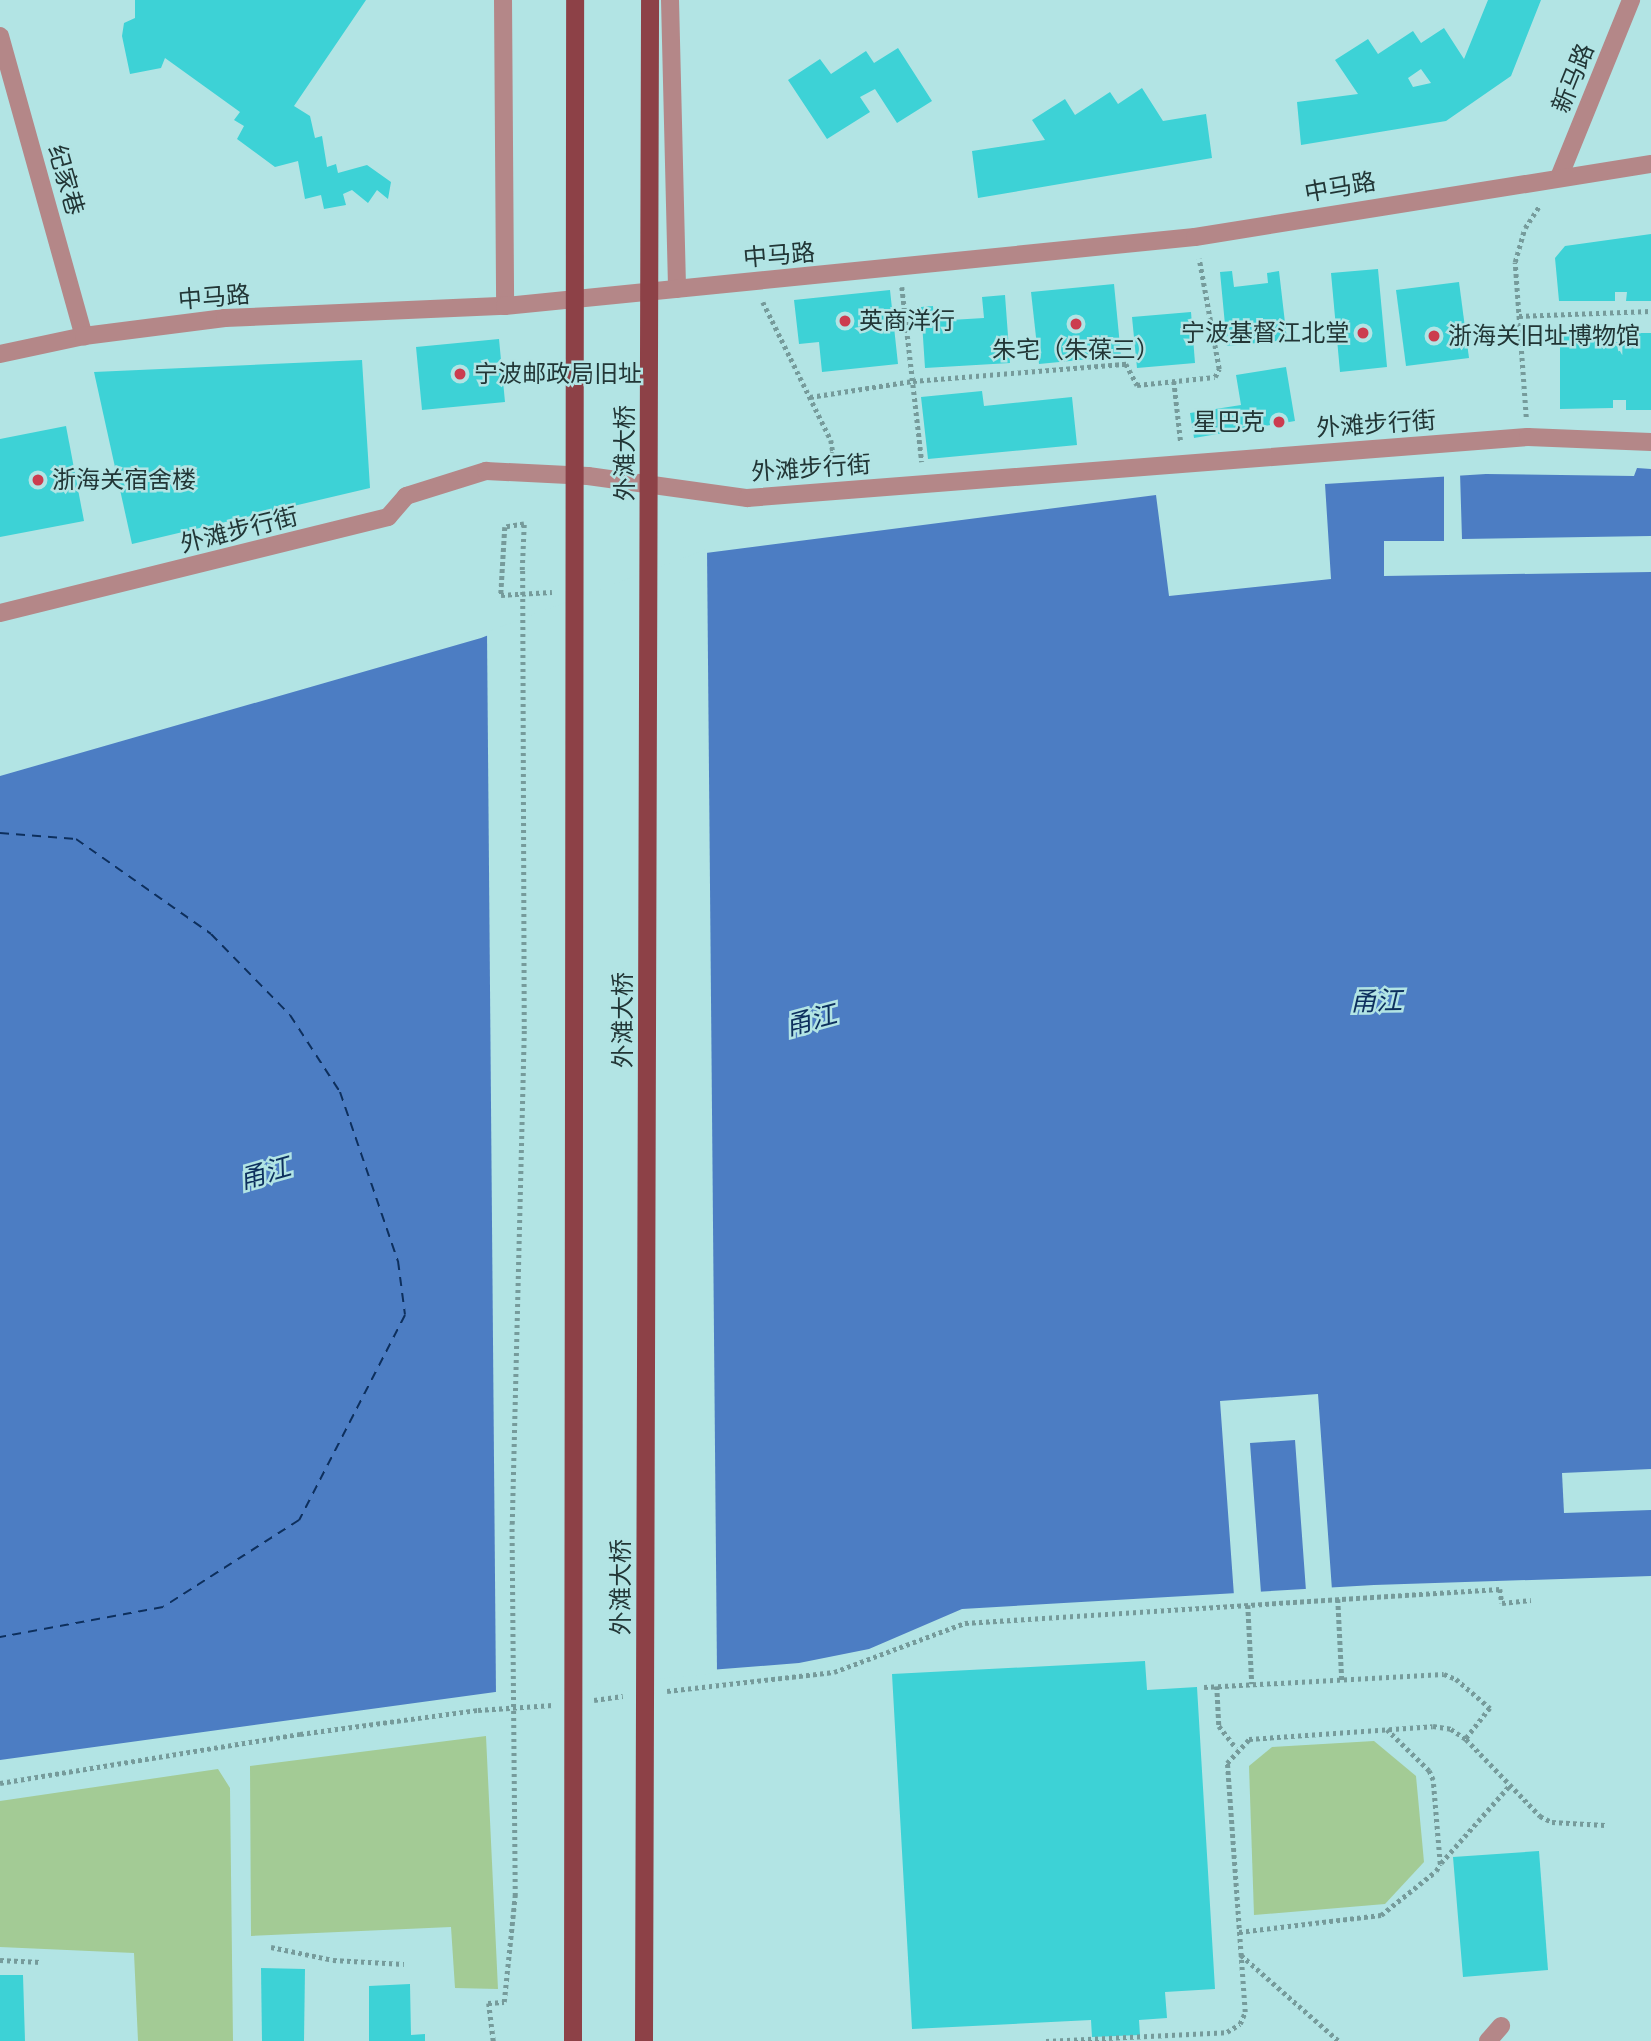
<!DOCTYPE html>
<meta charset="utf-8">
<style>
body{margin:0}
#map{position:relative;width:1651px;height:2041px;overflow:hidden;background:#b2e4e4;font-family:Poppins,"Noto Sans SC",sans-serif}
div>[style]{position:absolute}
.green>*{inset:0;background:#a3cb95}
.water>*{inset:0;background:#4c7dc3}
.pier>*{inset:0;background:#b2e4e4}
.ferry>*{height:2px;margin-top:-1px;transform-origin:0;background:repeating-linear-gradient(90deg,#0d2f5d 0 9px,transparent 0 16px)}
.building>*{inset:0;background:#3dd2d6}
.path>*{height:4.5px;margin-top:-2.25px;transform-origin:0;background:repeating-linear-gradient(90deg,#769b9b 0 3.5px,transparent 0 7px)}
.minor>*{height:18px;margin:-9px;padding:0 9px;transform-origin:9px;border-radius:9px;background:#b48788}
.path-bridge>*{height:4.5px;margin-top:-2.25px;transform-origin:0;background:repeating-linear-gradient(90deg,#769b9b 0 3.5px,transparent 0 7px)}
.major-bridge>*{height:18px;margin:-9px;padding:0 9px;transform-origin:9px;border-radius:9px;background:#8d4147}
.dots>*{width:19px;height:19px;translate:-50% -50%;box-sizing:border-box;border:4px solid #b2e4e4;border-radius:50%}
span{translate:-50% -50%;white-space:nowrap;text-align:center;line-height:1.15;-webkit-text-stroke:5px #b2e4e4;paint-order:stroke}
.street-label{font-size:24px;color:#223636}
.poi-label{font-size:24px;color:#223636}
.left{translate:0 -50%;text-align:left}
.right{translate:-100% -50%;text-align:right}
.water-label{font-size:26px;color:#0d2f5d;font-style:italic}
</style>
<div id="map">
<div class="green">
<i style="clip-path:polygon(486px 1736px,498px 1989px,455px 1988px,451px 1927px,251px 1936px,250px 1766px)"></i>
<i style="clip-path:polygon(1374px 1741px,1416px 1776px,1424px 1862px,1385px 1904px,1254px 1915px,1249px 1766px,1272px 1747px)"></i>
<i style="clip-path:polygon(218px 1769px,230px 1788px,233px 2041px,138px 2041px,134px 1953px,0 1947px,0 1801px)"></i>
</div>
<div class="water">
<i style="clip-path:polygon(1637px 468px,1651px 469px,1651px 1576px,1374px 1585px,962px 1609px,869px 1649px,799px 1663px,582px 1680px,0 1760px,0 776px,481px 638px,698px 554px,1156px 495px,1169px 596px,1331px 579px,1325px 484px,1486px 474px,1634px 476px)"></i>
</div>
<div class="pier">
<i style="clip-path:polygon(1460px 472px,1462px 539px,1651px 536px,1651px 572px,1384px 576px,1384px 541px,1444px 541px,1444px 473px)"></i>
<i style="clip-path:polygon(707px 549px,717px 1673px,496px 1695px,487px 632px)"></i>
<i style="clip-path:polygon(1318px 1394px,1332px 1590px,1306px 1591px,1295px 1440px,1250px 1443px,1261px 1593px,1234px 1596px,1220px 1401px)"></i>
<i style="clip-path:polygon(1651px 1469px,1651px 1510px,1564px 1513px,1562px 1473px)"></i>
</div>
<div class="ferry">
<i style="left:0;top:833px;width:76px;rotate:4.5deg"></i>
<i style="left:76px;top:839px;width:165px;rotate:35.1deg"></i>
<i style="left:211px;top:934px;width:113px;rotate:45.7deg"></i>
<i style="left:290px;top:1015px;width:92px;rotate:57deg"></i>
<i style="left:340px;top:1092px;width:179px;rotate:71.1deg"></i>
<i style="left:398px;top:1261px;width:54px;rotate:82.6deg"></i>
<i style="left:405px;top:1315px;width:231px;rotate:117.3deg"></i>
<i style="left:299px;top:1520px;width:161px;rotate:147.4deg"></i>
<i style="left:163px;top:1607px;width:166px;rotate:169.6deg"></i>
</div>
<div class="building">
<i style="clip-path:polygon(135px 0,366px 0,294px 106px,310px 116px,315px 138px,322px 136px,327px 167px,336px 164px,338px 173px,367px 165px,391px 182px,388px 199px,377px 190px,368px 203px,352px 190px,343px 194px,346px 205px,324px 209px,321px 195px,305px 199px,298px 161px,275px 167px,237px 139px,244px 126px,234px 120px,240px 112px,165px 58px,161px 68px,130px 74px,122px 36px,124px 23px,135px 18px)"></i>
<i style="clip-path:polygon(evenodd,1488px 0,1541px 0,1511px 76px,1446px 121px,1301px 145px,1297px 102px,1358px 94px,1335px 60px,1368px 39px,1378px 54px,1413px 31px,1421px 43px,1444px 28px,1464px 59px,1488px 0,1421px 69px,1431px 83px,1413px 87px,1408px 78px,1421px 69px)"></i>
<i style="clip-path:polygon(898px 48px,932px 101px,897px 123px,875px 89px,860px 97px,870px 112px,827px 139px,788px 80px,820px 59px,831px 74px,866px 51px,874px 63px)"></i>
<i style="clip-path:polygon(1142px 88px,1163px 121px,1206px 114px,1212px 158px,978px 198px,972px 151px,1045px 140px,1032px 120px,1065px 99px,1075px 115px,1110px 92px,1118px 104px)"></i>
<i style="clip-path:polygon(1651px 234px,1651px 301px,1626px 301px,1627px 292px,1615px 292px,1615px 301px,1559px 301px,1555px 258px,1565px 246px)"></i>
<i style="clip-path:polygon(1378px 269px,1387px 367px,1340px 372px,1331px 273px)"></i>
<i style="clip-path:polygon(1232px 271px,1234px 287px,1268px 283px,1267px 273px,1279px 271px,1287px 340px,1227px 346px,1220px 272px)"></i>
<i style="clip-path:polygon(1459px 282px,1469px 358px,1406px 366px,1396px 290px)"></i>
<i style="clip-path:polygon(1114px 284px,1121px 356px,1039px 364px,1031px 292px)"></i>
<i style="clip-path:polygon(890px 290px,898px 364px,822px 372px,819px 342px,799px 344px,794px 300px)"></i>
<i style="clip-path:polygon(1005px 295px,1010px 363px,925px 368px,921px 307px,933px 306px,934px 321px,984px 318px,982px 297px)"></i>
<i style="clip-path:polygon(1191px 312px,1195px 363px,1137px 368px,1132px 317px)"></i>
<i style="clip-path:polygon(1560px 332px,1616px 332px,1616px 342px,1627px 342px,1627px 333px,1651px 333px,1651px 410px,1626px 410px,1626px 400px,1613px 400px,1613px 408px,1560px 409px)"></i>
<i style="clip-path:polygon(499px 339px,505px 402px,422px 410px,416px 347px)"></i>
<i style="clip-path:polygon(362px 360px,370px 488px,132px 544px,94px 372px)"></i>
<i style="clip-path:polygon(1286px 367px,1295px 421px,1194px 438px,1190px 413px,1241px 405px,1236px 375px)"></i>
<i style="clip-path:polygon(982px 391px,984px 406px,1072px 397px,1077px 445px,928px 459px,921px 397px)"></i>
<i style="clip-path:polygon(66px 426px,84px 521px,0 537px,0 439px)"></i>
<i style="clip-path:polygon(1145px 1661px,1147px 1690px,1197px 1687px,1215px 1989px,1165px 1992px,1167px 2018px,1139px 2020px,1140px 2035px,1092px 2037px,1091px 2020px,912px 2029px,892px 1674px)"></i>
<i style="clip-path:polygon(1539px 1851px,1548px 1970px,1463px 1977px,1453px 1857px)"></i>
<i style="clip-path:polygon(261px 1968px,305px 1969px,304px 2041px,262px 2041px)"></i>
<i style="clip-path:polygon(0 1975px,23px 1975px,25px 2041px,0 2041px)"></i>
<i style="clip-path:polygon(410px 1984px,411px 2035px,425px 2034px,425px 2041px,369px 2041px,369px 1986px)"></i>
</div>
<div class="path">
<i style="left:902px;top:287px;width:176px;rotate:83.5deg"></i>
<i style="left:763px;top:302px;width:154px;rotate:63.8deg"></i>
<i style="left:831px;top:440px;width:12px;rotate:81deg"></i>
<i style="left:833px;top:452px;width:21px;rotate:109deg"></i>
<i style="left:1519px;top:316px;width:132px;rotate:-2.2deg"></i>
<i style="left:1174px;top:381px;width:62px;rotate:83.6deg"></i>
<i style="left:810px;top:397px;width:104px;rotate:-8.8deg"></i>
<i style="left:913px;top:381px;width:214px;rotate:-4.6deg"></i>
<i style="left:1126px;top:364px;width:24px;rotate:62deg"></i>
<i style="left:1137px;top:385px;width:78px;rotate:-5.9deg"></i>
<i style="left:1215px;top:377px;width:9px;rotate:-63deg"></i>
<i style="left:1219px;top:369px;width:112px;rotate:-100.3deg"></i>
<i style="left:1526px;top:417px;width:155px;rotate:-94.1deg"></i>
<i style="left:1515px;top:262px;width:35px;rotate:-74deg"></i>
<i style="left:1525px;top:228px;width:27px;rotate:-57deg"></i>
<i style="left:522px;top:570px;width:46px;rotate:-87.5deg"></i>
<i style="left:524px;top:524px;width:19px;rotate:171deg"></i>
<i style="left:505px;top:527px;width:68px;rotate:93.4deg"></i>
<i style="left:501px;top:595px;width:51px;rotate:-3.4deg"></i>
<i style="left:1338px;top:1599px;width:81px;rotate:87.2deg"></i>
<i style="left:1248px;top:1605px;width:79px;rotate:87.1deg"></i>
<i style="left:1217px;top:1686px;width:40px;rotate:87.1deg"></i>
<i style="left:1219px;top:1726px;width:28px;rotate:52deg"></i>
<i style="left:1204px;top:1687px;width:240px;rotate:-3.1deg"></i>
<i style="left:1444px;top:1674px;width:13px;rotate:23deg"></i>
<i style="left:1456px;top:1679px;width:45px;rotate:40.5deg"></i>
<i style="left:1490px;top:1708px;width:39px;rotate:128deg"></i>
<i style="left:667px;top:1691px;width:168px;rotate:-6.5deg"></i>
<i style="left:834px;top:1672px;width:140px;rotate:-20.5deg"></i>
<i style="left:965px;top:1623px;width:536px;rotate:-3.64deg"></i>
<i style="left:1500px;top:1589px;width:14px;rotate:82deg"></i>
<i style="left:1502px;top:1603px;width:29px;rotate:-6deg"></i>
<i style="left:594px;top:1700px;width:29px;rotate:-8deg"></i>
<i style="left:0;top:1783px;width:304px;rotate:-9.3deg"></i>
<i style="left:300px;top:1734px;width:180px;rotate:-7.7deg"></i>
<i style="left:478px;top:1710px;width:75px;rotate:-3.8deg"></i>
<i style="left:1441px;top:1863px;width:104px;rotate:-48.5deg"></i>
<i style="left:1239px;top:1932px;width:143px;rotate:-6.8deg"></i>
<i style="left:1381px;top:1915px;width:70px;rotate:-38.7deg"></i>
<i style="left:1436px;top:1871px;width:8px;rotate:-60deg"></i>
<i style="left:1440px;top:1864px;width:84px;rotate:-94.8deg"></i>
<i style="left:1433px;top:1780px;width:10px;rotate:-114deg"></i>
<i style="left:1429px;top:1771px;width:59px;rotate:-135.7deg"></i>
<i style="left:271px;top:1947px;width:63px;rotate:11.8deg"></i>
<i style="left:333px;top:1960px;width:71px;rotate:3.2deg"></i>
<i style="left:1241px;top:1955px;width:130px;rotate:41.3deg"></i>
<i style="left:0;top:1960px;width:41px;rotate:2.8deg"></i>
<i style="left:493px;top:2041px;width:38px;rotate:-97deg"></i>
<i style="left:488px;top:2003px;width:16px;rotate:-4deg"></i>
<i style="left:504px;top:2002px;width:107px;rotate:-84.1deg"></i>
<i style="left:1046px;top:2041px;width:181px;rotate:-2.8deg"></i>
<i style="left:1227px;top:2032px;width:15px;rotate:-32deg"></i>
<i style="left:1240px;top:2024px;width:13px;rotate:-67deg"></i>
<i style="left:1245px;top:2012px;width:250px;rotate:-94.1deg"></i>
<i style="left:1227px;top:1763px;width:33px;rotate:-47deg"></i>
<i style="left:1249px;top:1739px;width:184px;rotate:-4deg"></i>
<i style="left:1433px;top:1726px;width:18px;rotate:9deg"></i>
<i style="left:1451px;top:1729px;width:18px;rotate:34deg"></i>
<i style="left:1466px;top:1739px;width:107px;rotate:46.1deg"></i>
<i style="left:1540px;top:1816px;width:13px;rotate:27deg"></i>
<i style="left:1552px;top:1822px;width:53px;rotate:3.2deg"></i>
</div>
<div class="minor">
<i style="left:503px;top:0;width:306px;rotate:89.6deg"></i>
<i style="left:670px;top:0;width:289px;rotate:88.6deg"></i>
<i style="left:0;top:36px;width:312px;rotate:74.4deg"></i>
<i style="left:1560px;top:175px;width:189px;rotate:-67.9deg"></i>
<i style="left:0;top:354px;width:86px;rotate:-12.1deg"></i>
<i style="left:84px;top:336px;width:142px;rotate:-7.3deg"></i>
<i style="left:225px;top:318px;width:280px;rotate:-2.5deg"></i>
<i style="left:505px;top:306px;width:693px;rotate:-5.71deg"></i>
<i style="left:1195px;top:237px;width:462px;rotate:-9.1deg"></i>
<i style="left:0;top:613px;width:400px;rotate:-13.9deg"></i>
<i style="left:388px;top:517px;width:28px;rotate:-49deg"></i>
<i style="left:406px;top:496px;width:84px;rotate:-17.4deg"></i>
<i style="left:486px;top:471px;width:102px;rotate:2.8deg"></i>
<i style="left:588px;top:476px;width:161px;rotate:7.9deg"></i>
<i style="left:747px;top:498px;width:783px;rotate:-4.47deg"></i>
<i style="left:1528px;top:437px;width:123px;rotate:2.3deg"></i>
<i style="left:1488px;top:2041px;width:20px;rotate:-49deg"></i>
</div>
<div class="path-bridge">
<i style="left:515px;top:1896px;width:372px;rotate:-90.5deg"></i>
<i style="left:512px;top:1524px;width:495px;rotate:-88.6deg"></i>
<i style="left:524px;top:1029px;width:459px;rotate:-90.2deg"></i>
</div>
<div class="major-bridge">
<i style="left:573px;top:2041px;width:2041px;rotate:-89.94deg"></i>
<i style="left:644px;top:2041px;width:2041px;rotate:-89.83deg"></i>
</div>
<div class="dots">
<i style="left:845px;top:321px;background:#cc3c4f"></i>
<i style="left:1076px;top:324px;background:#cc3c4f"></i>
<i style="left:1363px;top:333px;background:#cc3c4f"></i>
<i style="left:1434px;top:336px;background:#cc3c4f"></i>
<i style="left:460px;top:374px;background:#cc3c4f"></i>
<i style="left:1279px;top:422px;background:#cc3c4f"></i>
<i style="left:38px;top:480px;background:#cc3c4f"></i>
</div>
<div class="street-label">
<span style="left:1573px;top:78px;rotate:-68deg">新马路</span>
<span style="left:66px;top:180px;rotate:74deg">纪家巷</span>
<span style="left:1340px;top:187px;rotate:-10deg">中马路</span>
<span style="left:779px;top:255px;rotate:-5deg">中马路</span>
<span style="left:214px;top:297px;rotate:-5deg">中马路</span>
<span style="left:1376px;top:424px;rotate:-4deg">外滩步行街</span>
<span style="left:625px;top:453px;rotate:-90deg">外滩大桥</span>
<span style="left:811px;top:468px;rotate:-4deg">外滩步行街</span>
<span style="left:239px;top:530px;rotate:-14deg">外滩步行街</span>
<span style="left:623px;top:1020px;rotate:-90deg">外滩大桥</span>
<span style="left:621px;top:1587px;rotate:-90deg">外滩大桥</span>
</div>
<div class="poi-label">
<span class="left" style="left:859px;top:321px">英商洋行</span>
<span class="right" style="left:1349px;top:333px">宁波基督江北堂</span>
<span class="left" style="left:1448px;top:336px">浙海关旧址博物馆</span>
<span style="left:1076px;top:350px">朱宅（朱葆三）</span>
<span class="left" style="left:474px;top:374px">宁波邮政局旧址</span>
<span class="right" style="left:1265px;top:422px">星巴克</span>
<span class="left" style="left:52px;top:480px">浙海关宿舍楼</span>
</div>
<div class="water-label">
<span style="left:1376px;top:1002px;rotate:-1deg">甬江</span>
<span style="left:811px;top:1021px;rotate:-15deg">甬江</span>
<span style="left:265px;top:1174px;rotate:-16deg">甬江</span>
</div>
</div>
